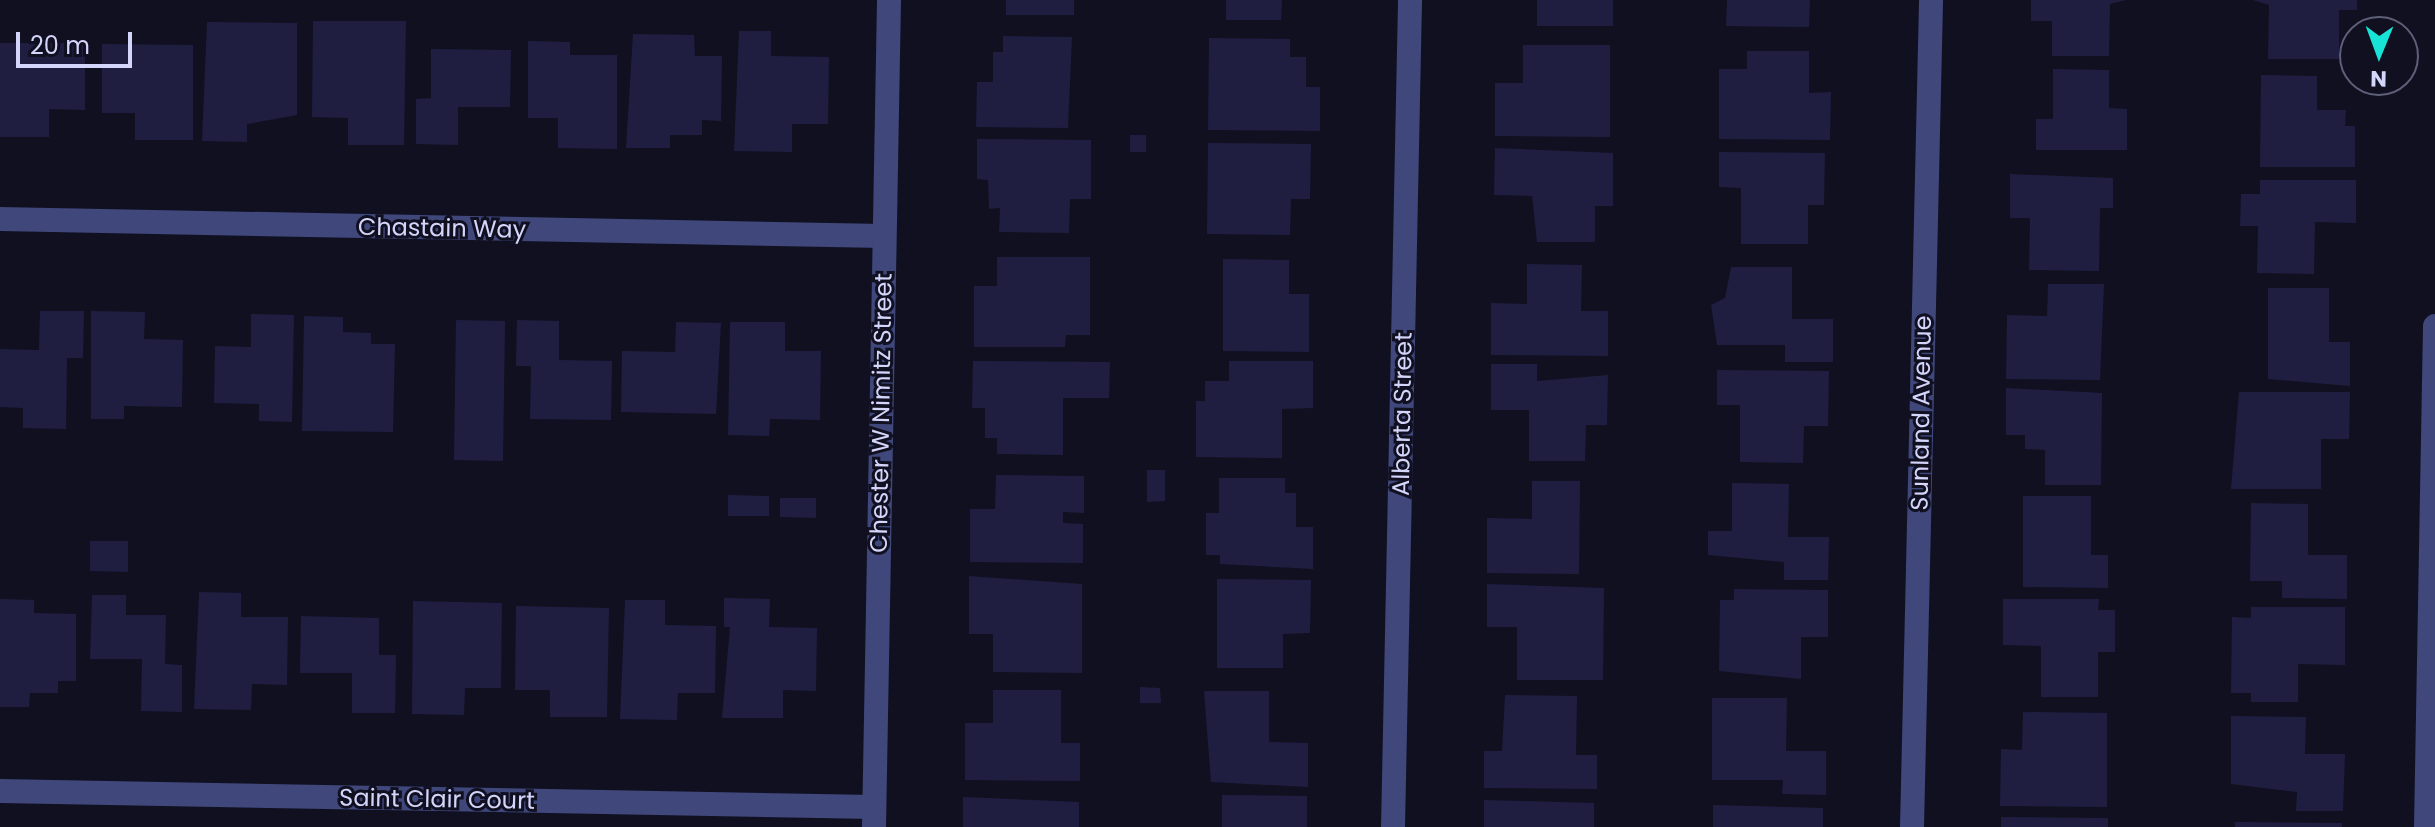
<!DOCTYPE html>
<style>
body{margin:0}
#map{position:relative;width:2435px;height:827px;overflow:hidden;background:#101021;font-family:Poppins,sans-serif}
div>[style]{position:absolute}
.building>*{inset:0;background:#1f1e40}
.minor>*{height:24px;margin:-12px;padding:0 12px;transform-origin:12px;border-radius:12px;background:#3f477b}
span{translate:-50% -50%;white-space:nowrap;text-align:center;line-height:1.15;-webkit-text-stroke:6px #101021;paint-order:stroke}
.street-label{font-size:24px;color:#d4d5fa}
.north{position:absolute;left:2339px;top:16px;width:80px;height:80px;box-sizing:border-box;background:#101021;border:2px solid #5e5f78;border-radius:50%;rotate:181deg;font-size:22px;font-weight:700;line-height:32px;text-align:center;color:#d4d5fa}
.north::after{content:'';display:block;margin:auto;width:28px;height:36px;background:#18e3d7;clip-path:polygon(50% 0,100% 100%,50% 72%,0 100%)}
.scale{position:absolute;left:16px;top:32px;width:116px;height:36px;box-sizing:border-box;border:4px solid #d4d5fa;border-top:0;padding-left:10px;font-size:24px;line-height:28px;white-space:nowrap;color:#d4d5fa;-webkit-text-stroke:6px #101021;paint-order:stroke}
</style>
<div id="map">
<div class="building">
<i style="clip-path:polygon(1006px 0,1074px 0,1074px 15px,1006px 15px)"></i>
<i style="clip-path:polygon(1226px 0,1282px 0,1281px 20px,1226px 20px)"></i>
<i style="clip-path:polygon(1537px 0,1613px 0,1613px 26px,1537px 26px)"></i>
<i style="clip-path:polygon(1727px 0,1810px 0,1809px 27px,1726px 26px)"></i>
<i style="clip-path:polygon(2031px 0,2126px 0,2110px 4px,2109px 56px,2052px 56px,2052px 21px,2031px 21px)"></i>
<i style="clip-path:polygon(2253px 0,2357px 0,2357px 10px,2339px 10px,2339px 59px,2268px 59px,2269px 5px)"></i>
<i style="clip-path:polygon(313px 21px,406px 21px,404px 145px,348px 145px,348px 118px,312px 117px)"></i>
<i style="clip-path:polygon(207px 22px,297px 23px,297px 115px,247px 124px,247px 142px,202px 141px)"></i>
<i style="clip-path:polygon(739px 31px,771px 31px,771px 56px,829px 57px,828px 124px,792px 124px,792px 152px,734px 151px)"></i>
<i style="clip-path:polygon(633px 34px,694px 35px,695px 56px,722px 56px,721px 121px,702px 120px,702px 135px,670px 135px,670px 148px,626px 148px)"></i>
<i style="clip-path:polygon(1003px 36px,1072px 37px,1068px 128px,976px 127px,977px 82px,993px 82px,993px 52px,1003px 52px)"></i>
<i style="clip-path:polygon(1209px 38px,1290px 39px,1290px 57px,1306px 57px,1306px 87px,1320px 87px,1320px 131px,1208px 130px)"></i>
<i style="clip-path:polygon(528px 41px,570px 42px,570px 55px,617px 55px,617px 149px,558px 148px,558px 118px,528px 118px)"></i>
<i style="clip-path:polygon(0 43px,85px 43px,85px 110px,49px 109px,49px 137px,0 137px)"></i>
<i style="clip-path:polygon(102px 44px,193px 45px,193px 140px,135px 140px,135px 113px,102px 113px)"></i>
<i style="clip-path:polygon(1523px 45px,1610px 45px,1610px 137px,1495px 136px,1495px 83px,1523px 83px)"></i>
<i style="clip-path:polygon(431px 49px,511px 50px,510px 107px,458px 107px,458px 145px,416px 144px,416px 99px,431px 98px)"></i>
<i style="clip-path:polygon(1747px 51px,1809px 51px,1809px 93px,1831px 92px,1830px 140px,1719px 139px,1719px 69px,1747px 69px)"></i>
<i style="clip-path:polygon(2053px 69px,2109px 70px,2109px 108px,2127px 109px,2127px 150px,2036px 150px,2036px 119px,2053px 119px)"></i>
<i style="clip-path:polygon(2261px 75px,2317px 76px,2317px 110px,2346px 110px,2345px 126px,2355px 126px,2355px 167px,2260px 167px)"></i>
<i style="clip-path:polygon(1130px 135px,1146px 135px,1146px 152px,1130px 152px)"></i>
<i style="clip-path:polygon(977px 139px,1091px 140px,1091px 199px,1070px 199px,1069px 233px,999px 232px,1000px 208px,989px 209px,988px 180px,977px 179px)"></i>
<i style="clip-path:polygon(1208px 143px,1311px 144px,1310px 199px,1291px 199px,1290px 235px,1207px 234px)"></i>
<i style="clip-path:polygon(1495px 148px,1613px 153px,1613px 206px,1595px 206px,1595px 242px,1537px 242px,1532px 196px,1494px 195px)"></i>
<i style="clip-path:polygon(1719px 152px,1825px 153px,1824px 205px,1808px 205px,1808px 244px,1741px 244px,1741px 188px,1719px 187px)"></i>
<i style="clip-path:polygon(2010px 174px,2113px 178px,2113px 208px,2100px 208px,2099px 271px,2029px 270px,2030px 218px,2010px 218px)"></i>
<i style="clip-path:polygon(2260px 180px,2356px 180px,2356px 223px,2315px 222px,2314px 274px,2257px 273px,2258px 226px,2240px 226px,2241px 194px,2260px 194px)"></i>
<i style="clip-path:polygon(997px 257px,1090px 257px,1090px 335px,1066px 335px,1065px 347px,974px 347px,974px 286px,997px 286px)"></i>
<i style="clip-path:polygon(1223px 259px,1289px 260px,1289px 294px,1309px 294px,1309px 352px,1223px 351px)"></i>
<i style="clip-path:polygon(1527px 264px,1582px 265px,1581px 311px,1608px 311px,1608px 356px,1491px 355px,1491px 303px,1527px 304px)"></i>
<i style="clip-path:polygon(1731px 267px,1792px 267px,1792px 319px,1833px 319px,1833px 362px,1785px 362px,1785px 345px,1717px 345px,1711px 305px,1725px 298px)"></i>
<i style="clip-path:polygon(2048px 284px,2104px 284px,2100px 380px,2006px 379px,2007px 315px,2047px 316px)"></i>
<i style="clip-path:polygon(2268px 288px,2329px 288px,2329px 342px,2350px 342px,2350px 386px,2268px 379px)"></i>
<i style="clip-path:polygon(40px 311px,84px 311px,83px 358px,67px 358px,66px 429px,23px 428px,23px 408px,0 407px,0 349px,39px 350px)"></i>
<i style="clip-path:polygon(91px 311px,145px 312px,144px 339px,183px 340px,182px 407px,124px 406px,124px 419px,91px 419px)"></i>
<i style="clip-path:polygon(251px 314px,294px 315px,292px 422px,259px 421px,259px 404px,214px 403px,215px 346px,251px 347px)"></i>
<i style="clip-path:polygon(304px 316px,343px 317px,343px 332px,371px 333px,371px 344px,395px 344px,393px 432px,302px 431px)"></i>
<i style="clip-path:polygon(456px 320px,505px 321px,503px 461px,454px 460px)"></i>
<i style="clip-path:polygon(517px 320px,559px 321px,559px 360px,612px 361px,611px 420px,530px 419px,531px 366px,516px 366px)"></i>
<i style="clip-path:polygon(676px 322px,721px 323px,716px 414px,621px 412px,622px 351px,675px 352px)"></i>
<i style="clip-path:polygon(730px 322px,785px 322px,785px 351px,821px 351px,820px 420px,770px 419px,769px 436px,728px 435px)"></i>
<i style="clip-path:polygon(973px 361px,1110px 362px,1109px 398px,1063px 398px,1063px 455px,997px 454px,997px 438px,985px 438px,985px 408px,972px 408px)"></i>
<i style="clip-path:polygon(1229px 361px,1313px 361px,1313px 408px,1282px 409px,1282px 458px,1196px 457px,1196px 401px,1205px 401px,1205px 381px,1229px 381px)"></i>
<i style="clip-path:polygon(1491px 364px,1537px 364px,1537px 381px,1608px 375px,1607px 425px,1586px 425px,1585px 461px,1529px 461px,1529px 410px,1491px 410px)"></i>
<i style="clip-path:polygon(1717px 370px,1829px 371px,1828px 426px,1804px 426px,1803px 463px,1740px 462px,1740px 405px,1717px 405px)"></i>
<i style="clip-path:polygon(2006px 388px,2102px 393px,2101px 485px,2045px 485px,2045px 450px,2025px 449px,2025px 435px,2006px 435px)"></i>
<i style="clip-path:polygon(2239px 392px,2350px 392px,2349px 439px,2321px 439px,2321px 489px,2231px 489px)"></i>
<i style="clip-path:polygon(1147px 470px,1165px 470px,1165px 501px,1147px 502px)"></i>
<i style="clip-path:polygon(996px 475px,1084px 476px,1084px 513px,1063px 512px,1063px 523px,1083px 524px,1083px 563px,970px 562px,970px 509px,995px 509px)"></i>
<i style="clip-path:polygon(1219px 478px,1285px 478px,1285px 493px,1296px 493px,1296px 527px,1313px 527px,1313px 569px,1220px 564px,1220px 555px,1206px 555px,1206px 513px,1219px 513px)"></i>
<i style="clip-path:polygon(1532px 481px,1580px 481px,1579px 574px,1487px 573px,1487px 518px,1532px 519px)"></i>
<i style="clip-path:polygon(1732px 483px,1789px 484px,1788px 537px,1829px 537px,1828px 580px,1784px 580px,1784px 562px,1708px 555px,1708px 531px,1732px 531px)"></i>
<i style="clip-path:polygon(728px 495px,769px 496px,769px 516px,728px 516px)"></i>
<i style="clip-path:polygon(2023px 496px,2091px 496px,2091px 555px,2108px 555px,2108px 588px,2023px 587px)"></i>
<i style="clip-path:polygon(780px 498px,816px 498px,816px 518px,780px 517px)"></i>
<i style="clip-path:polygon(2251px 503px,2308px 504px,2308px 555px,2347px 555px,2347px 599px,2282px 598px,2282px 581px,2250px 581px)"></i>
<i style="clip-path:polygon(90px 541px,128px 541px,128px 572px,90px 571px)"></i>
<i style="clip-path:polygon(969px 576px,1082px 584px,1082px 673px,993px 672px,993px 634px,969px 634px)"></i>
<i style="clip-path:polygon(1217px 579px,1311px 580px,1310px 633px,1283px 634px,1283px 668px,1217px 668px)"></i>
<i style="clip-path:polygon(1487px 584px,1604px 588px,1603px 680px,1517px 680px,1517px 627px,1487px 627px)"></i>
<i style="clip-path:polygon(1734px 589px,1828px 590px,1828px 637px,1801px 637px,1801px 679px,1719px 671px,1720px 600px,1734px 600px)"></i>
<i style="clip-path:polygon(199px 592px,241px 593px,241px 617px,288px 617px,287px 685px,252px 684px,251px 710px,194px 709px)"></i>
<i style="clip-path:polygon(92px 595px,126px 595px,126px 615px,166px 615px,165px 664px,182px 665px,182px 712px,141px 711px,142px 659px,90px 659px)"></i>
<i style="clip-path:polygon(724px 598px,770px 599px,769px 627px,817px 628px,816px 691px,783px 690px,783px 718px,722px 718px,730px 627px,724px 627px)"></i>
<i style="clip-path:polygon(0 599px,34px 600px,34px 613px,76px 614px,76px 681px,58px 681px,58px 693px,30px 693px,29px 707px,0 707px)"></i>
<i style="clip-path:polygon(2003px 599px,2099px 599px,2098px 610px,2115px 610px,2115px 652px,2098px 652px,2098px 697px,2041px 697px,2041px 646px,2003px 645px)"></i>
<i style="clip-path:polygon(625px 600px,665px 600px,665px 625px,716px 626px,715px 693px,678px 693px,677px 720px,620px 719px)"></i>
<i style="clip-path:polygon(413px 601px,502px 603px,501px 688px,465px 688px,464px 715px,412px 714px)"></i>
<i style="clip-path:polygon(516px 606px,609px 608px,607px 717px,550px 717px,550px 690px,515px 690px)"></i>
<i style="clip-path:polygon(2251px 607px,2345px 607px,2345px 665px,2298px 664px,2298px 702px,2251px 702px,2251px 693px,2231px 693px,2232px 617px,2251px 618px)"></i>
<i style="clip-path:polygon(301px 616px,379px 618px,379px 655px,396px 655px,395px 713px,352px 713px,352px 673px,300px 673px)"></i>
<i style="clip-path:polygon(1140px 687px,1160px 688px,1161px 703px,1140px 703px)"></i>
<i style="clip-path:polygon(993px 690px,1061px 690px,1061px 743px,1080px 743px,1080px 781px,965px 780px,965px 723px,993px 723px)"></i>
<i style="clip-path:polygon(1204px 691px,1269px 691px,1269px 742px,1308px 743px,1308px 787px,1211px 782px)"></i>
<i style="clip-path:polygon(1505px 695px,1577px 696px,1576px 755px,1597px 755px,1597px 789px,1484px 788px,1484px 751px,1502px 751px)"></i>
<i style="clip-path:polygon(1712px 698px,1787px 698px,1786px 751px,1826px 751px,1826px 795px,1782px 794px,1783px 780px,1712px 780px)"></i>
<i style="clip-path:polygon(2023px 712px,2107px 713px,2107px 807px,2000px 806px,2001px 749px,2022px 750px)"></i>
<i style="clip-path:polygon(2231px 716px,2306px 717px,2305px 754px,2345px 754px,2343px 811px,2296px 811px,2297px 792px,2231px 784px)"></i>
<i style="clip-path:polygon(1222px 795px,1307px 796px,1307px 827px,1222px 827px)"></i>
<i style="clip-path:polygon(963px 797px,1079px 802px,1079px 827px,963px 827px)"></i>
<i style="clip-path:polygon(1484px 800px,1594px 803px,1594px 827px,1484px 827px)"></i>
<i style="clip-path:polygon(1713px 805px,1823px 808px,1823px 827px,1713px 827px)"></i>
<i style="clip-path:polygon(2001px 817px,2108px 818px,2108px 827px,2001px 827px)"></i>
<i style="clip-path:polygon(2235px 822px,2342px 823px,2342px 827px,2235px 827px)"></i>
</div>
<div class="minor">
<i style="left:0;top:219px;width:884px;rotate:1.1deg"></i>
<i style="left:0;top:791px;width:874px;rotate:1.05deg"></i>
<i style="left:874px;top:827px;width:827px;rotate:-88.96deg"></i>
<i style="left:1393px;top:827px;width:827px;rotate:-88.82deg"></i>
<i style="left:1912px;top:827px;width:827px;rotate:-88.68deg"></i>
<i style="left:2426px;top:827px;width:501px;rotate:-88.97deg"></i>
</div>
<div class="street-label">
<span style="left:442px;top:228px;rotate:1deg">Chastain Way</span>
<span style="left:881px;top:413px;rotate:-89deg">Chester W Nimitz Street</span>
<span style="left:1921px;top:413px;rotate:-89deg">Sunland Avenue</span>
<span style="left:1402px;top:414px;rotate:-89deg">Alberta Street</span>
<span style="left:437px;top:799px;rotate:1deg">Saint Clair Court</span>
</div>
<div class="north">N</div>
<div class="scale">20 m</div>
</div>
